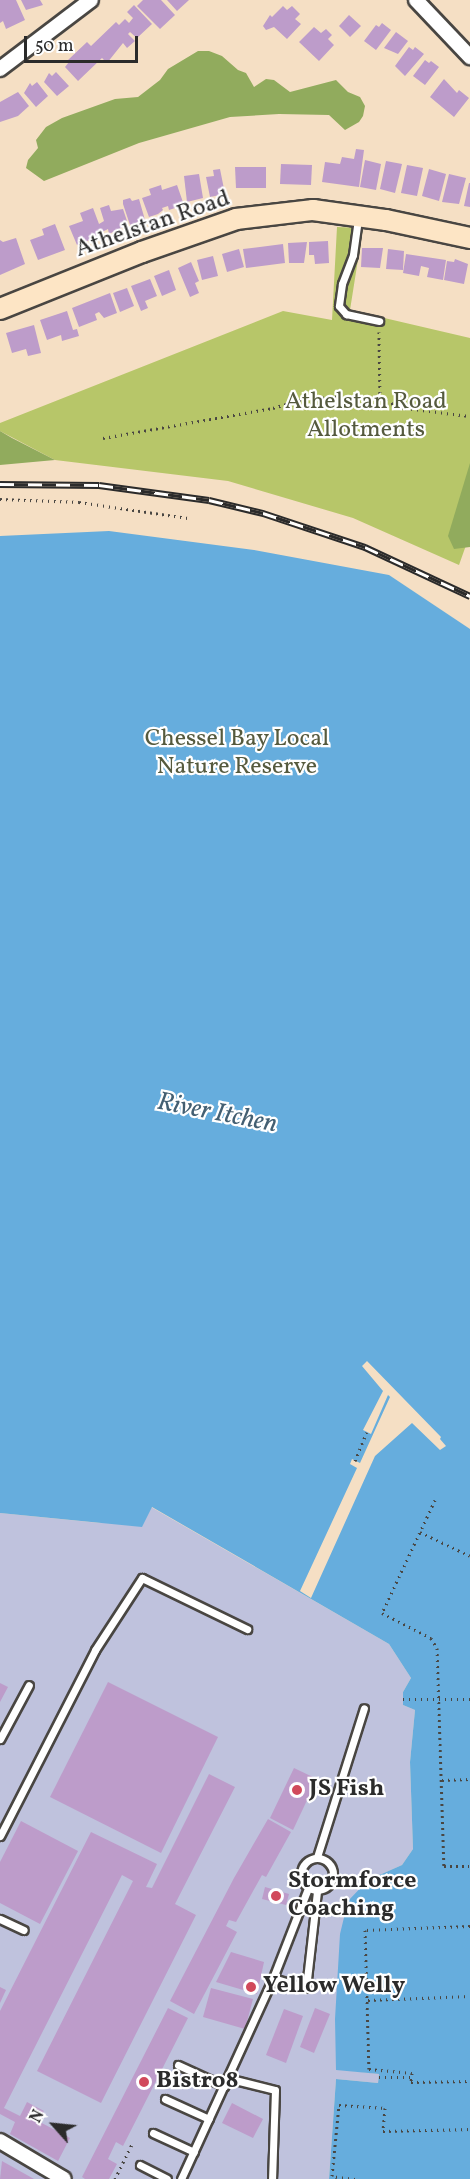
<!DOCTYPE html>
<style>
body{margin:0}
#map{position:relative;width:470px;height:2179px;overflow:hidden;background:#f5dfc4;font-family:Vollkorn,serif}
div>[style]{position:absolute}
.industrial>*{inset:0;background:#bfc2dd}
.green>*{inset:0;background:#b7c669}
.forest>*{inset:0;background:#91ab5d}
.water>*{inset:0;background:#66addd}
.pier>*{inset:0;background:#f5dfc4}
.building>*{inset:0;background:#bd9cca}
.path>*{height:3px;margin-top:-1.5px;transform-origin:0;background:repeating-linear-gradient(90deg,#494642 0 1.5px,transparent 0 6px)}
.roads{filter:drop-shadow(2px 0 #494642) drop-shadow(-2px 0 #494642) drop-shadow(0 2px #494642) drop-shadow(0 -2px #494642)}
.lane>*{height:7px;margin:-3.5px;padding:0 3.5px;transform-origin:3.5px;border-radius:3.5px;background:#fff}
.lane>.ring{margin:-3.5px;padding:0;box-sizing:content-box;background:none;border:7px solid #fff;border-radius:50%}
.street>*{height:14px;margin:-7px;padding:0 7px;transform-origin:7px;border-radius:7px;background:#fff}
.secondary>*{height:20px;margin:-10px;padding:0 10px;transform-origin:10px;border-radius:10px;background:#fde5c5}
.rail>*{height:7px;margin-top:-3.5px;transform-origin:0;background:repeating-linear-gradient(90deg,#fff 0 14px,#2b2b2b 0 28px);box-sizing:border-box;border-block:2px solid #2b2b2b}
.dots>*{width:16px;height:16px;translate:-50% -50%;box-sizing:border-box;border:3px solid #fff;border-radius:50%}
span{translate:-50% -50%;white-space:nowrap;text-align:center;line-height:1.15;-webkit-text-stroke:4.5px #fff;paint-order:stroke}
.street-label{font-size:24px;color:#2b2b2b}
.park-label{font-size:24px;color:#555a3e}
.poi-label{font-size:24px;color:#2b2b2b;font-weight:700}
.left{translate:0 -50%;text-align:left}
.water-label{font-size:26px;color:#435f72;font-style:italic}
.north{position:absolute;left:24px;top:2095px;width:60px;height:60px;-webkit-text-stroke:4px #fff;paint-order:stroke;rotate:297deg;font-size:16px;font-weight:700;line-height:24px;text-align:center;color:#2b2b2b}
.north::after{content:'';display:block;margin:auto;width:21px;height:27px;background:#2b2b2b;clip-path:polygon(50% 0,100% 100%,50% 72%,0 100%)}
.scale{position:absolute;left:24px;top:36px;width:114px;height:27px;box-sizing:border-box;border:3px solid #2b2b2b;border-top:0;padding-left:8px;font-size:18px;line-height:21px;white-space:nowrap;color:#2b2b2b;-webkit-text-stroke:4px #fff;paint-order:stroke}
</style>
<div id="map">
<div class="industrial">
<i style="clip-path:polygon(151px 1507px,389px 1644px,411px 1678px,403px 1692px,403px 1705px,415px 1710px,410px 1762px,413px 1849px,402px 1865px,368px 1880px,336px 2069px,379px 2074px,378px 2083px,336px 2079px,329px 2179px,0 2179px,0 1513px,100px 1523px)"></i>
</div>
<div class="green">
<i style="clip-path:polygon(337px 227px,363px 228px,350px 310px,470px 338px,470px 534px,459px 565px,353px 518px,228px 481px,55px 460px,0 431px,0 423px,283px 311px,332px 320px)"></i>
</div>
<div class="forest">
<i style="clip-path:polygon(198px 51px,209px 51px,222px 56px,238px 70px,246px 73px,254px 87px,266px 79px,274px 80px,290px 92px,336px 80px,348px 92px,360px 97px,365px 106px,363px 116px,359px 122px,345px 130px,329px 115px,279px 114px,230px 117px,139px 143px,44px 181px,26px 168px,28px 160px,38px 148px,36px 140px,46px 127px,62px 118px,115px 99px,138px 97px,160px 80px,168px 69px)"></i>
<i style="clip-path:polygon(0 431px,12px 438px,55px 460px,0 465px)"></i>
<i style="clip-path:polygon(470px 463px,470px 547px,454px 549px,448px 536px)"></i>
</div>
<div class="water">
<i style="clip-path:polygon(109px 531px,254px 550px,389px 575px,470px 629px,470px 2179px,329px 2179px,336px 2079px,378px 2083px,379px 2074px,336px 2070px,335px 2019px,340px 1934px,348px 1901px,368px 1880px,402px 1865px,413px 1849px,410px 1762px,415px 1710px,403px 1705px,403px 1692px,411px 1678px,389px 1644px,152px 1507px,142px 1527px,0 1513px,0 536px)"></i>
</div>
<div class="pier">
<i style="clip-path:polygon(367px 1361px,441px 1437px,440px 1439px,446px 1446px,440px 1450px,412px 1423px,375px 1456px,311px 1598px,300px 1591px,357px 1468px,350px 1464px,352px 1459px,360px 1463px,390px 1397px,388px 1395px,371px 1434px,363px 1430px,383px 1391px,362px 1366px)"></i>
</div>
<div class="building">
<i style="clip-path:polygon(0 0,16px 0,25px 20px,6px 29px,3px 21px,0 23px)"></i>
<i style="clip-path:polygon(21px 0,40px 0,43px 5px,26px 10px)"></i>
<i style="clip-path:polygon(143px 0,161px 0,175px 15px,160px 29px,137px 6px)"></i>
<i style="clip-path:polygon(167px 0,189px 0,177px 11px)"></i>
<i style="clip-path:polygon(134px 5px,152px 24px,137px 38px,130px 32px,128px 34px,135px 41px,127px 48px,123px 43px,107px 63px,102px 58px,78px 81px,65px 67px,69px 62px,68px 60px,87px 42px,91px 46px,116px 22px,119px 25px,125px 19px,129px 23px,133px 18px,127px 12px)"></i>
<i style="clip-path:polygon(283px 6px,287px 10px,292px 6px,300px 14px,295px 19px,301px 24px,287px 39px,274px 27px,266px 30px,263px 26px,270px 15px,272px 17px)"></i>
<i style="clip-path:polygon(349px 15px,361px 26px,350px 37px,339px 26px)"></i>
<i style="clip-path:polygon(382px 23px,391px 30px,376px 50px,364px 41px,376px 25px,379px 27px)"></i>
<i style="clip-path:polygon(314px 27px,321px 33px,326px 29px,332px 35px,328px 39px,334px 45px,319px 61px,299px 42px)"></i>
<i style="clip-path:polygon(396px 32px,408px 41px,398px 54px,384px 48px)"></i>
<i style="clip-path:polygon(409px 47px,413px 50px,415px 47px,424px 54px,405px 76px,395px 66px)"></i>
<i style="clip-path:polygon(425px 60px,429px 63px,431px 61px,439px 67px,425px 85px,413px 76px)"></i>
<i style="clip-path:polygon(56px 72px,69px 86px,57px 96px,44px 82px,49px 73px,52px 76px)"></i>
<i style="clip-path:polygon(444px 79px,457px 93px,459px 90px,469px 98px,454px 117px,430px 97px)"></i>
<i style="clip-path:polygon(37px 82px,48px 96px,36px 107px,24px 93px,30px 83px,32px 86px)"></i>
<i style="clip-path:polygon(18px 92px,29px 106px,18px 116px,0 122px,0 102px)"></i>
<i style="clip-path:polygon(356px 149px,364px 150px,359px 187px,322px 182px,325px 162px,340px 164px,342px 157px,354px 159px)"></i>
<i style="clip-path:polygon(365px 160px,381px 164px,376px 190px,360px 187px)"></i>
<i style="clip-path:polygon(386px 161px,402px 164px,395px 193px,380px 189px)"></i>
<i style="clip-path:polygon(281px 164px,312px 165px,311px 185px,280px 184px)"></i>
<i style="clip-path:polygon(407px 165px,423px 168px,417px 196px,401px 193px)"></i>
<i style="clip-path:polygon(235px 167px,266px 167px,266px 188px,236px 188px)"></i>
<i style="clip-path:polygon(220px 169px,225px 194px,210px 197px,206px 177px,214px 176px,213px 170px)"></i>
<i style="clip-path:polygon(429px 169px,446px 174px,439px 201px,422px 196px)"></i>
<i style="clip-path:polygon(199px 174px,203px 198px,187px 202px,184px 176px)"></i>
<i style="clip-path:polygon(449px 174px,466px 178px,459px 204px,442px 202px)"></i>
<i style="clip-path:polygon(469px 183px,470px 183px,470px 207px,464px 206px)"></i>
<i style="clip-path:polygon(161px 185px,162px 190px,177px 185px,184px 205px,169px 210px,168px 206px,162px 208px,163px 210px,158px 214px,149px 217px,142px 198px,151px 195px,149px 189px)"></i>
<i style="clip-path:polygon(130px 198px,132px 201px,139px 199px,145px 220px,130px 225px,123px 204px,123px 200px)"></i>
<i style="clip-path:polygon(109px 205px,111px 211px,123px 209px,127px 221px,123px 222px,125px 226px,109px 234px,108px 229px,102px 232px,103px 235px,77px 245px,69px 226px,83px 221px,80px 213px,93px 208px,99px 224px,104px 221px,100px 208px)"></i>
<i style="clip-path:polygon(55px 224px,65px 250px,38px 260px,30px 240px,44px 235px,42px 229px)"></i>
<i style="clip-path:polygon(16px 238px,25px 264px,0 275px,0 240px,3px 242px)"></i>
<i style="clip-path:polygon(328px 241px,329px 263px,315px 264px,314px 255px,309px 255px,309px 242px)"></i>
<i style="clip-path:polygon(307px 242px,304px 263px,289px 263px,288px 243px)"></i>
<i style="clip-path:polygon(283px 244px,285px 263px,246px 268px,243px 249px)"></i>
<i style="clip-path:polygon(362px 248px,383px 248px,380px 268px,361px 267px)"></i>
<i style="clip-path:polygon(239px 249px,244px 267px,227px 272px,222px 254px)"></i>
<i style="clip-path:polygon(388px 249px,404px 251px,403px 270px,386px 269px)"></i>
<i style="clip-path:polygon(406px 254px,446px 260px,443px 280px,427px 277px,429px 268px,421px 266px,419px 276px,403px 273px)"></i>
<i style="clip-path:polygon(213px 256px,218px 276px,202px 280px,197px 260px)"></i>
<i style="clip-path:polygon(455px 259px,468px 264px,464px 284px,444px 280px,447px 261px,454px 262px)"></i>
<i style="clip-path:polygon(191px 262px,199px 281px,195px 283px,199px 293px,190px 297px,178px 268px)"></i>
<i style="clip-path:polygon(169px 270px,176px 290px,162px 296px,154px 276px)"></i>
<i style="clip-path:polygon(150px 279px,157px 296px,145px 301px,148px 308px,141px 311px,131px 286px)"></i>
<i style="clip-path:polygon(127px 288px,134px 306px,120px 312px,113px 293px)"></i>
<i style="clip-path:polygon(110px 293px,117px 313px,104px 318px,99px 312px,95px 314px,97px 320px,79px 327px,72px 308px)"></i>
<i style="clip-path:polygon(67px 311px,73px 330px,77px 329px,79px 336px,62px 341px,61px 335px,47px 340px,40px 320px)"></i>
<i style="clip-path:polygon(34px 325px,41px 353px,28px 356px,26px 349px,12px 353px,6px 333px)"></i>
<i style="clip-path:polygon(108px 1682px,218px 1737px,161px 1853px,50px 1797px)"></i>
<i style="clip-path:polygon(0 1683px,8px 1687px,0 1702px)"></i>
<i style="clip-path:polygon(294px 1768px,317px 1779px,293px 1830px,270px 1818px)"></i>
<i style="clip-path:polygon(209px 1774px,235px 1787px,175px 1904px,196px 1915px,101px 2103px,37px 2071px,133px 1881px,122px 1875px,4px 2108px,20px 2116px,27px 2102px,44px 2111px,38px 2121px,70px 2138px,58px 2161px,10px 2134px,15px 2122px,0 2114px,0 2011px,91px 1832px,157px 1864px,146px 1887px,152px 1888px)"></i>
<i style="clip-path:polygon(268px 1819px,291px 1832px,266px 1877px,262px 1875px,236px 1922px,229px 1920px,226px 1926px,237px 1932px,194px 2014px,170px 2001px,234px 1878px)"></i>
<i style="clip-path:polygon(21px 1821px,78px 1851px,40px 1924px,0 1903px,0 1862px)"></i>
<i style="clip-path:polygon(265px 1887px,289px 1894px,286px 1905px,262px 1899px)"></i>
<i style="clip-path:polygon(231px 1952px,264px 1962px,257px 1994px,216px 1982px)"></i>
<i style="clip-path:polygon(0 1987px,6px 1990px,0 2003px)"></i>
<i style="clip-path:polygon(211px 1988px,253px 1999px,245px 2029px,203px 2017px)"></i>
<i style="clip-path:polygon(168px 2008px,188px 2018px,123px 2146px,116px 2142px,108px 2159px,117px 2164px,109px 2179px,85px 2179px,82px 2177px)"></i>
<i style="clip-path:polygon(315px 2008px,330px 2014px,314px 2053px,300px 2047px)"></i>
<i style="clip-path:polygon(284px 2009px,303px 2016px,286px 2063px,266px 2055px)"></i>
<i style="clip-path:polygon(232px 2103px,263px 2119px,253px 2138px,222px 2123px)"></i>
<i style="clip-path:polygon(2px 2161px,34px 2179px,0 2179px)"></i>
</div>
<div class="path">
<i style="left:380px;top:399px;width:27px;rotate:20deg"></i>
<i style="left:405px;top:408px;width:65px;rotate:7deg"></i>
<i style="left:103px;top:438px;width:173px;rotate:-10deg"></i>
<i style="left:273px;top:408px;width:27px;rotate:-17deg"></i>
<i style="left:299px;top:400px;width:41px;rotate:-5.6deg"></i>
<i style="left:340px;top:396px;width:40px;rotate:4.3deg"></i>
<i style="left:380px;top:399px;width:67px;rotate:-90.9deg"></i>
<i style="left:0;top:499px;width:79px;rotate:2.2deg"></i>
<i style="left:79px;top:502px;width:110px;rotate:8.4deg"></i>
<i style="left:355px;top:1461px;width:31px;rotate:-68deg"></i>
<i style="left:435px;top:1500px;width:125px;rotate:115.1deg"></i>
<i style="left:382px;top:1613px;width:55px;rotate:27deg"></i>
<i style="left:431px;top:1638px;width:12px;rotate:59deg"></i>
<i style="left:437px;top:1648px;width:218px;rotate:88.2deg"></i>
<i style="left:444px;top:1866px;width:26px"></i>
<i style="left:420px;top:1532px;width:55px;rotate:25.6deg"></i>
<i style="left:403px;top:1699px;width:67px"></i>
<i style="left:442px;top:1780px;width:28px;rotate:-2deg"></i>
<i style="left:470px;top:1926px;width:105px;rotate:177.8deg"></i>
<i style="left:365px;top:1930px;width:139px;rotate:88.4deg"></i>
<i style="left:369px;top:2069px;width:43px;rotate:5.3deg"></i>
<i style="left:412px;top:2073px;width:9px;rotate:96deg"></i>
<i style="left:411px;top:2082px;width:59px;rotate:-1deg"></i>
<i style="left:368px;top:2000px;width:102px;rotate:-2.2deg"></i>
<i style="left:379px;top:2077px;width:33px"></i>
<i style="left:115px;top:2179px;width:39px;rotate:-64deg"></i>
<i style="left:355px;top:2179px;width:23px;rotate:-173deg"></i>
<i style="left:332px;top:2176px;width:71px;rotate:-84.4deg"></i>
<i style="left:339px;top:2105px;width:46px;rotate:3.7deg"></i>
<i style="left:385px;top:2108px;width:23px;rotate:95deg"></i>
<i style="left:383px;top:2131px;width:87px;rotate:-1.3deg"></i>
</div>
<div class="roads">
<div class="lane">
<i style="left:358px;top:219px;width:36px;rotate:98deg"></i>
<i style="left:353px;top:255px;width:31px;rotate:111deg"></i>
<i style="left:342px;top:284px;width:22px;rotate:98deg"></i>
<i style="left:339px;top:306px;width:11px;rotate:49deg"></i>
<i style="left:346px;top:314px;width:34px;rotate:12deg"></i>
<i style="left:0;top:1739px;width:61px;rotate:-61.8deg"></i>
<i style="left:0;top:1836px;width:209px;rotate:-62.9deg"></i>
<i style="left:95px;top:1650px;width:86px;rotate:-56.9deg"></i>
<i style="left:142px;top:1578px;width:117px;rotate:25.9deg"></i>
<i style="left:317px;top:1857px;width:156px;rotate:-72.5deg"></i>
<i class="ring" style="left:301px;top:1858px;width:25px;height:25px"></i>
<i style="left:0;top:1919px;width:26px;rotate:25deg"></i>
<i style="left:273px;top:1978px;width:34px;rotate:17deg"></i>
<i style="left:306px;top:1988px;width:98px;rotate:-83.5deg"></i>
<i style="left:178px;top:2065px;width:51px;rotate:24.5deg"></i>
<i style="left:227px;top:2078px;width:49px;rotate:14deg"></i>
<i style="left:275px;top:2090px;width:89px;rotate:91.9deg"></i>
<i style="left:165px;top:2099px;width:48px;rotate:24.4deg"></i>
<i style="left:153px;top:2133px;width:45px;rotate:24.9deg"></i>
<i style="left:140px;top:2165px;width:30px;rotate:27deg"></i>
<i style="left:181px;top:2179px;width:221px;rotate:-65.4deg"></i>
<i style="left:273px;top:1978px;width:97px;rotate:-68.7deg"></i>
</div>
<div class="street">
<i style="left:416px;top:0;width:79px;rotate:46.5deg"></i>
<i style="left:0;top:69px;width:114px;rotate:-37.2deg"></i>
<i style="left:0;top:2141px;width:74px;rotate:30.7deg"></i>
</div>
<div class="secondary">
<i style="left:0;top:309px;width:153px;rotate:-21.9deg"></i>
<i style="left:142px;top:252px;width:100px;rotate:-19.3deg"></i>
<i style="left:236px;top:219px;width:78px;rotate:-6.7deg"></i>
<i style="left:313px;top:210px;width:74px;rotate:7.8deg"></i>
<i style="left:386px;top:220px;width:86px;rotate:12.1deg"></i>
</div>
</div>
<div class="rail">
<i style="left:0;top:484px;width:99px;rotate:0.6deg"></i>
<i style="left:99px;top:485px;width:111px;rotate:7.8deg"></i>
<i style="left:209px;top:500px;width:56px;rotate:13.5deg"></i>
<i style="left:263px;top:513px;width:108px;rotate:18.4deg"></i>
<i style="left:365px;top:547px;width:116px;rotate:25deg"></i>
</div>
<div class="dots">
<i style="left:297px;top:1790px;background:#d1495b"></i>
<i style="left:276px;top:1896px;background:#d1495b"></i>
<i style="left:251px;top:1987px;background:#d1495b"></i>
<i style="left:144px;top:2082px;background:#d1495b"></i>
</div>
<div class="street-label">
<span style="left:153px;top:225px;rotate:-19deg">Athelstan Road</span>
</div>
<div class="park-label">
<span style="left:366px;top:417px">Athelstan Road<br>Allotments</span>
<span style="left:237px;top:754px">Chessel Bay Local<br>Nature Reserve</span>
</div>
<div class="poi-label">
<span class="left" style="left:309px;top:1790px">JS Fish</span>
<span class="left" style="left:288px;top:1896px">Stormforce<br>Coaching</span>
<span class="left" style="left:263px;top:1987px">Yellow Welly</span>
<span class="left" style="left:156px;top:2082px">Bistro8</span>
</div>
<div class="water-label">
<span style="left:217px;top:1114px;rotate:11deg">River Itchen</span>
</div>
<div class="north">N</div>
<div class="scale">50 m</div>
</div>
